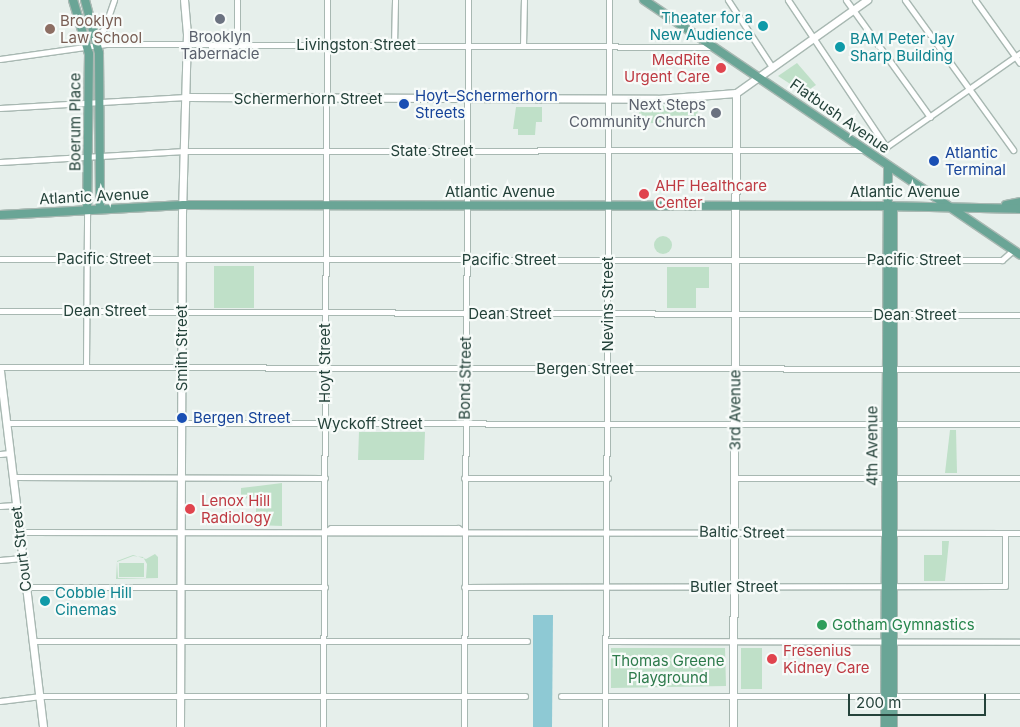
<!DOCTYPE html>
<meta charset="utf-8">
<style>
body{margin:0}
#map{position:relative;width:1020px;height:727px;overflow:hidden;background:#e6efeb;font-family:Inter,sans-serif}
div>[style]{position:absolute}
.green>*{inset:0;background:#bfe0c8}
.round{border-radius:50%}
.water>*{inset:0;background:#8ec9d4}
.roads{filter:drop-shadow(1px 0 #a8b8b2) drop-shadow(-1px 0 #a8b8b2) drop-shadow(0 1px #a8b8b2) drop-shadow(0 -1px #a8b8b2)}
.street>*{height:5px;margin:-2.5px;padding:0 2.5px;transform-origin:2.5px;border-radius:2.5px;background:#fff}
.secondary>*{height:7px;margin:-3.5px;padding:0 3.5px;transform-origin:3.5px;border-radius:3.5px;background:#fff}
.primary>*{height:8px;margin:-4px;padding:0 4px;transform-origin:4px;border-radius:4px;background:#6aa596}
.dots>*{width:14px;height:14px;translate:-50% -50%;box-sizing:border-box;border:2px solid #f7fbf9;border-radius:50%}
span{translate:-50% -50%;white-space:nowrap;text-align:center;line-height:1.15;-webkit-text-stroke:4.5px #f7fbf9;paint-order:stroke}
.culture-label{font-size:15px;color:#0d838f}
.right{translate:-100% -50%;text-align:right}
.left{translate:0 -50%;text-align:left}
.education-label{font-size:15px;color:#785e54}
.worship-label{font-size:15px;color:#5b616d}
.street-label{font-size:15px;color:#24423a}
.health-label{font-size:15px;color:#be3a42}
.transit-label{font-size:15px;color:#164399}
.leisure-label{font-size:15px;color:#27864d}
.park-label{font-size:15px;color:#2d7a4b}
.scale{position:absolute;left:848px;top:694px;width:138px;height:22px;box-sizing:border-box;border:2px solid #24423a;border-top:0;padding-left:6px;font-size:15px;line-height:18px;white-space:nowrap;color:#24423a;-webkit-text-stroke:4px #f7fbf9;paint-order:stroke}
</style>
<div id="map">
<div class="green">
<i style="clip-path:polygon(797px 63px,816px 85px,804px 93px,778px 76px)"></i>
<i style="clip-path:polygon(698px 103px,697px 124px,681px 121px,639px 124px,639px 108px)"></i>
<i style="clip-path:polygon(516px 107px,542px 107px,542px 122px,536px 122px,535px 135px,518px 135px,518px 129px,513px 129px)"></i>
<i class="round" style="left:654px;top:236px;width:18px;height:18px"></i>
<i style="clip-path:polygon(214px 266px,254px 266px,254px 308px,214px 308px)"></i>
<i style="clip-path:polygon(667px 267px,709px 267px,709px 288px,696px 288px,696px 308px,667px 308px)"></i>
<i style="clip-path:polygon(950px 430px,956px 430px,957px 473px,945px 473px)"></i>
<i style="clip-path:polygon(359px 432px,425px 432px,424px 460px,358px 460px)"></i>
<i style="clip-path:polygon(282px 483px,282px 526px,256px 525px,256px 499px,241px 498px,241px 488px)"></i>
<i style="clip-path:polygon(942px 541px,949px 541px,945px 581px,924px 581px,924px 555px,942px 555px)"></i>
<i style="clip-path:polygon(evenodd,155px 554px,158px 557px,158px 578px,116px 579px,117px 561px,133px 555px,146px 559px,155px 554px,133px 556px,143px 557px,147px 564px,146px 578px,118px 578px,117px 562px,133px 556px)"></i>
<i style="clip-path:polygon(119px 563px,144px 563px,144px 577px,119px 577px)"></i>
<i style="clip-path:polygon(611px 648px,725px 648px,726px 686px,611px 688px)"></i>
<i style="clip-path:polygon(741px 648px,762px 648px,762px 689px,741px 689px)"></i>
</div>
<div class="water">
<i style="clip-path:polygon(533px 615px,553px 615px,552px 727px,533px 727px)"></i>
</div>
<div class="roads">
<div class="street">
<i style="left:728px;top:0;width:80px;rotate:56.7deg"></i>
<i style="left:788px;top:0;width:177px;rotate:56.3deg"></i>
<i style="left:886px;top:147px;width:164px;rotate:-35deg"></i>
<i style="left:846px;top:0;width:144px;rotate:54.3deg"></i>
<i style="left:905px;top:0;width:185px;rotate:54.2deg"></i>
<i style="left:975px;top:0;width:77px;rotate:54.5deg"></i>
<i style="left:96px;top:37px;width:11px;rotate:-45deg"></i>
<i style="left:104px;top:29px;width:31px;rotate:-71deg"></i>
<i style="left:394px;top:45px;width:45px;rotate:-88.7deg"></i>
<i style="left:237px;top:46px;width:46px;rotate:-90deg"></i>
<i style="left:523px;top:46px;width:46px;rotate:-88.8deg"></i>
<i style="left:0;top:59px;width:107px;rotate:-8.1deg"></i>
<i style="left:106px;top:44px;width:606px;rotate:0.28deg"></i>
<i style="left:0;top:108px;width:186px;rotate:-3.4deg"></i>
<i style="left:0;top:162px;width:185px;rotate:-3.4deg"></i>
<i style="left:185px;top:151px;width:679px;rotate:-0.08deg"></i>
<i style="left:0;top:259px;width:1002px;rotate:0.06deg"></i>
<i style="left:1002px;top:260px;width:15px;rotate:-42deg"></i>
<i style="left:0;top:311px;width:1020px;rotate:0.22deg"></i>
<i style="left:0;top:367px;width:1020px;rotate:0.11deg"></i>
<i style="left:86px;top:367px;width:158px;rotate:-89.6deg"></i>
<i style="left:6px;top:423px;width:1014px;rotate:0.06deg"></i>
<i style="left:0;top:454px;width:10px;rotate:-6deg"></i>
<i style="left:13px;top:477px;width:312px;rotate:0.2deg"></i>
<i style="left:464px;top:478px;width:144px"></i>
<i style="left:734px;top:478px;width:286px"></i>
<i style="left:0;top:506px;width:16px;rotate:-4deg"></i>
<i style="left:19px;top:532px;width:1001px;rotate:0.06deg"></i>
<i style="left:325px;top:532px;width:7px;rotate:-34deg"></i>
<i style="left:331px;top:528px;width:127px"></i>
<i style="left:458px;top:528px;width:7px;rotate:34deg"></i>
<i style="left:0;top:560px;width:22px;rotate:-5deg"></i>
<i style="left:26px;top:587px;width:299px"></i>
<i style="left:464px;top:587px;width:541px;rotate:-0.11deg"></i>
<i style="left:1005px;top:586px;width:53px;rotate:-90deg"></i>
<i style="left:32px;top:641px;width:495px"></i>
<i style="left:606px;top:641px;width:414px;rotate:0.1deg"></i>
<i style="left:561px;top:696px;width:459px"></i>
<i style="left:0;top:701px;width:39px;rotate:-7deg"></i>
<i style="left:39px;top:696px;width:486px"></i>
<i style="left:323px;top:727px;width:727px;rotate:-89.68deg"></i>
<i style="left:464px;top:727px;width:727px;rotate:-89.68deg"></i>
<i style="left:605px;top:727px;width:727px;rotate:-89.68deg"></i>
</div>
<div class="secondary">
<i style="left:736px;top:93px;width:161px;rotate:-35.4deg"></i>
<i style="left:186px;top:97px;width:471px;rotate:0.2deg"></i>
<i style="left:657px;top:99px;width:79px;rotate:-4.3deg"></i>
<i style="left:0;top:371px;width:359px;rotate:83.1deg"></i>
<i style="left:180px;top:727px;width:514px;rotate:-89.78deg"></i>
<i style="left:182px;top:213px;width:179px;rotate:-88.4deg"></i>
<i style="left:187px;top:34px;width:34px;rotate:-95deg"></i>
<i style="left:733px;top:727px;width:634px;rotate:-89.73deg"></i>
</div>
<div class="primary">
<i style="left:73px;top:0;width:56px;rotate:73.5deg"></i>
<i style="left:89px;top:54px;width:155px;rotate:90.7deg"></i>
<i style="left:85px;top:0;width:55px;rotate:75.2deg"></i>
<i style="left:99px;top:53px;width:156px;rotate:89.6deg"></i>
<i style="left:644px;top:0;width:454px;rotate:34.1deg"></i>
<i style="left:1006px;top:205px;width:14px;rotate:-12deg"></i>
<i style="left:0;top:215px;width:184px;rotate:-3.1deg"></i>
<i style="left:184px;top:205px;width:696px;rotate:0.08deg"></i>
<i style="left:880px;top:206px;width:140px;rotate:1.2deg"></i>
<i style="left:885px;top:727px;width:561px;rotate:-89.69deg"></i>
<i style="left:893px;top:727px;width:521px;rotate:-90deg"></i>
</div>
</div>
<div class="dots">
<i style="left:220px;top:19px;background:#6b7280"></i>
<i style="left:763px;top:26px;background:#0f9aa8"></i>
<i style="left:50px;top:29px;background:#8d6e63"></i>
<i style="left:840px;top:47px;background:#0f9aa8"></i>
<i style="left:721px;top:68px;background:#e0444e"></i>
<i style="left:404px;top:104px;background:#1a4fb4"></i>
<i style="left:716px;top:113px;background:#6b7280"></i>
<i style="left:934px;top:161px;background:#1a4fb4"></i>
<i style="left:644px;top:194px;background:#e0444e"></i>
<i style="left:182px;top:418px;background:#1a4fb4"></i>
<i style="left:190px;top:509px;background:#e0444e"></i>
<i style="left:45px;top:601px;background:#0f9aa8"></i>
<i style="left:822px;top:625px;background:#2e9e5b"></i>
<i style="left:772px;top:659px;background:#e0444e"></i>
</div>
<div class="culture-label">
<span class="right" style="left:753px;top:26px">Theater for a<br>New Audience</span>
<span class="left" style="left:850px;top:47px">BAM Peter Jay<br>Sharp Building</span>
<span class="left" style="left:55px;top:601px">Cobble Hill<br>Cinemas</span>
</div>
<div class="education-label">
<span class="left" style="left:60px;top:29px">Brooklyn<br>Law School</span>
</div>
<div class="worship-label">
<span style="left:220px;top:45px">Brooklyn<br>Tabernacle</span>
<span class="right" style="left:706px;top:113px">Next Steps<br>Community Church</span>
</div>
<div class="street-label">
<span style="left:356px;top:45px">Livingston Street</span>
<span style="left:308px;top:99px">Schermerhorn Street</span>
<span style="left:840px;top:116px;rotate:35deg">Flatbush Avenue</span>
<span style="left:75px;top:122px;rotate:-90deg">Boerum Place</span>
<span style="left:432px;top:151px">State Street</span>
<span style="left:500px;top:192px">Atlantic Avenue</span>
<span style="left:905px;top:192px">Atlantic Avenue</span>
<span style="left:94px;top:196px;rotate:-3deg">Atlantic Avenue</span>
<span style="left:104px;top:259px">Pacific Street</span>
<span style="left:509px;top:260px">Pacific Street</span>
<span style="left:914px;top:260px">Pacific Street</span>
<span style="left:608px;top:304px;rotate:-90deg">Nevins Street</span>
<span style="left:105px;top:311px">Dean Street</span>
<span style="left:510px;top:314px">Dean Street</span>
<span style="left:915px;top:315px">Dean Street</span>
<span style="left:182px;top:348px;rotate:-90deg">Smith Street</span>
<span style="left:325px;top:363px;rotate:-90deg">Hoyt Street</span>
<span style="left:585px;top:369px">Bergen Street</span>
<span style="left:465px;top:378px;rotate:-89deg">Bond Street</span>
<span style="left:735px;top:410px;rotate:-90deg">3rd Avenue</span>
<span style="left:370px;top:424px">Wyckoff Street</span>
<span style="left:872px;top:446px;rotate:-90deg">4th Avenue</span>
<span style="left:742px;top:532px;rotate:1deg">Baltic Street</span>
<span style="left:21px;top:549px;rotate:-97deg">Court Street</span>
<span style="left:734px;top:587px">Butler Street</span>
</div>
<div class="health-label">
<span class="right" style="left:710px;top:68px">MedRite<br>Urgent Care</span>
<span class="left" style="left:655px;top:194px">AHF Healthcare<br>Center</span>
<span class="left" style="left:201px;top:509px">Lenox Hill<br>Radiology</span>
<span class="left" style="left:783px;top:659px">Fresenius<br>Kidney Care</span>
</div>
<div class="transit-label">
<span class="left" style="left:415px;top:104px">Hoyt–Schermerhorn<br>Streets</span>
<span class="left" style="left:945px;top:161px">Atlantic<br>Terminal</span>
<span class="left" style="left:193px;top:418px">Bergen Street</span>
</div>
<div class="leisure-label">
<span class="left" style="left:832px;top:625px">Gotham Gymnastics</span>
</div>
<div class="park-label">
<span style="left:668px;top:669px">Thomas Greene<br>Playground</span>
</div>
<div class="scale">200 m</div>
</div>
